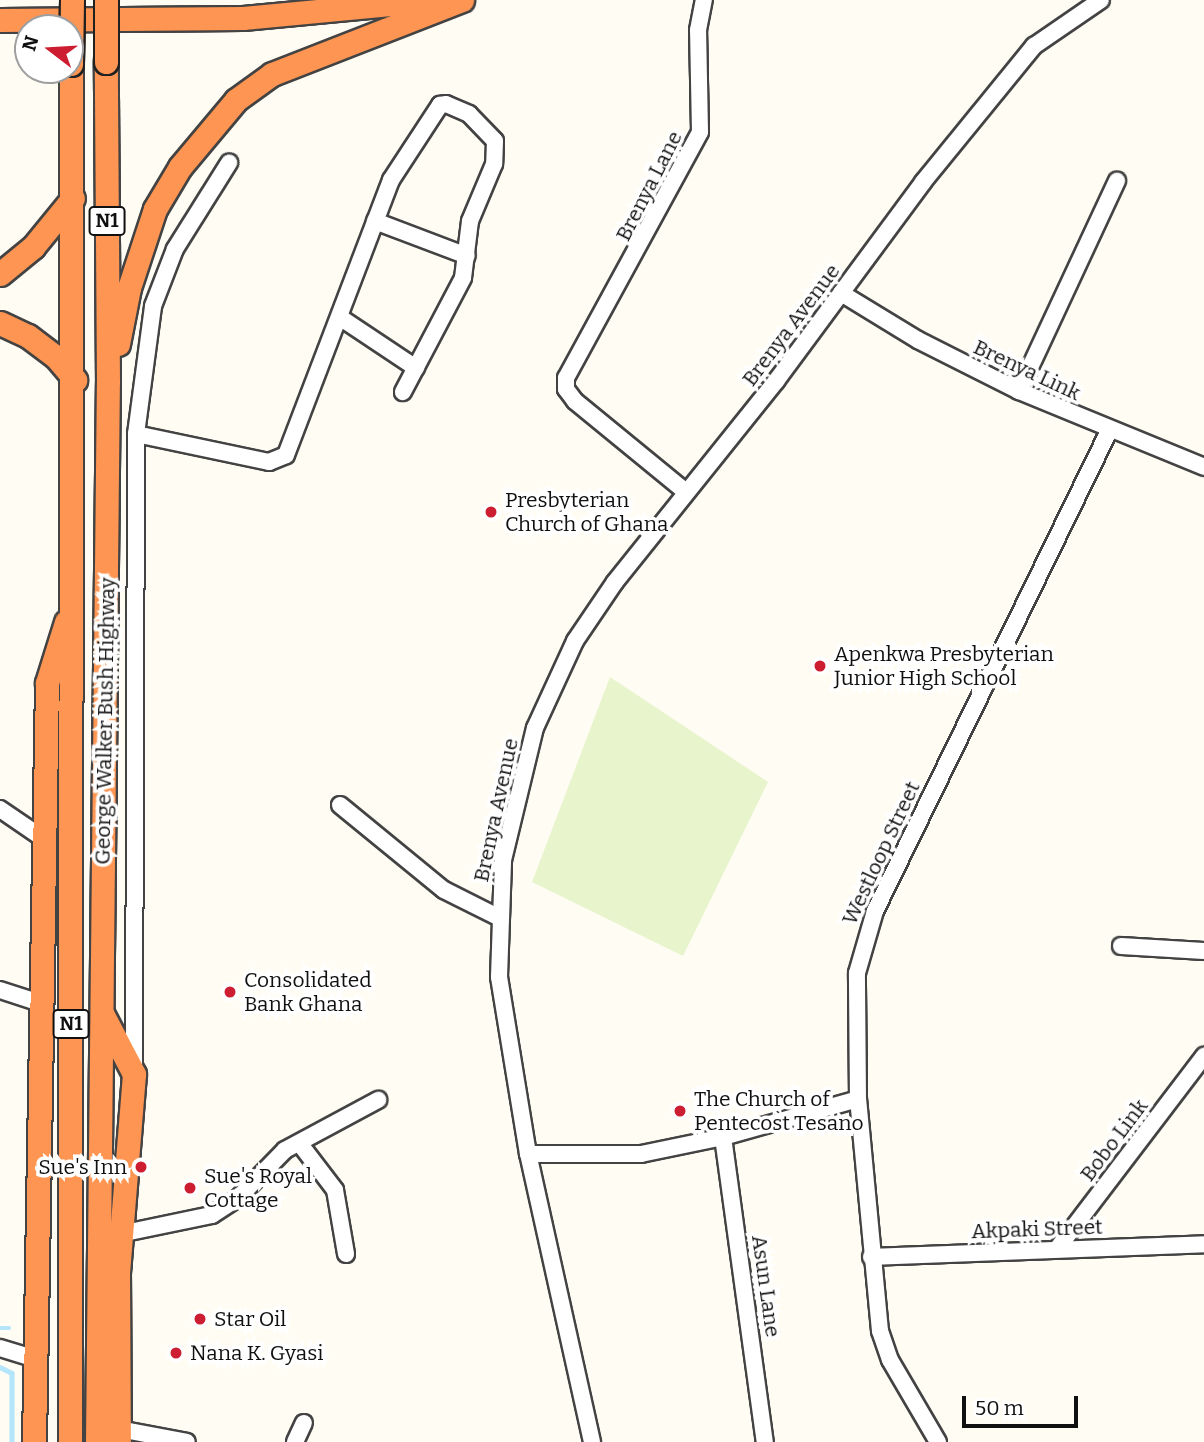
<!DOCTYPE html>
<style>
body{margin:0}
#map{position:relative;width:1204px;height:1442px;overflow:hidden;background:#fffcf3;font-family:Bitter,serif}
div>[style]{position:absolute}
.pitch>*{inset:0;background:#e8f4cc}
.stream>*{height:4.5px;margin:-2.25px;padding:0 2.25px;transform-origin:2.25px;border-radius:2.25px;background:#b4e5fa}
.roads{filter:drop-shadow(2px 0 #434343) drop-shadow(-2px 0 #434343) drop-shadow(0 2px #434343) drop-shadow(0 -2px #434343)}
.minor>*{height:16px;margin:-8px;padding:0 8px;transform-origin:8px;border-radius:8px;background:#fff}
.highway>*{height:23px;margin:-11.5px;padding:0 11.5px;transform-origin:11.5px;border-radius:11.5px;background:#fe9552}
.bridges{filter:drop-shadow(2px 0 #212121) drop-shadow(-2px 0 #212121) drop-shadow(0 2px #212121) drop-shadow(0 -2px #212121)}
.highway-bridge>*{height:23px;margin:-11.5px;padding:0 11.5px;transform-origin:11.5px;border-radius:11.5px;background:#fe9552}
.dots>*{width:19px;height:19px;translate:-50% -50%;box-sizing:border-box;border:4px solid #fff;border-radius:50%}
span{translate:-50% -50%;white-space:nowrap;text-align:center;line-height:1.15;-webkit-text-stroke:7px #fff;paint-order:stroke}
.shield-label span{padding:2px 5px;background:#fff;border:2px solid;border-radius:5px;-webkit-text-stroke-width:0}
.shield-label{font-size:19px;color:#101010;font-weight:700}
.street-label{font-size:21px;color:#101010}
.poi-label{font-size:21px;color:#101010}
.left{translate:0 -50%;text-align:left}
.right{translate:-100% -50%;text-align:right}
.north{position:absolute;left:14px;top:14px;width:70px;height:70px;box-sizing:border-box;background:#fff;border:2px solid #9f9f9f;border-radius:50%;rotate:287deg;font-size:19px;font-weight:700;line-height:28px;text-align:center;color:#101010}
.north::after{content:'';display:block;margin:auto;width:24px;height:32px;background:#cc1d31;clip-path:polygon(50% 0,100% 100%,50% 72%,0 100%)}
.scale{position:absolute;left:962px;top:1396px;width:116px;height:32px;box-sizing:border-box;border:4px solid #101010;border-top:0;padding-left:9px;font-size:21px;line-height:24px;white-space:nowrap;color:#101010;-webkit-text-stroke:5px #fff;paint-order:stroke}
</style>
<div id="map">
<div class="pitch">
<i style="clip-path:polygon(610px 677px,768px 782px,683px 956px,532px 882px)"></i>
</div>
<div class="stream">
<i style="left:0;top:1328px;width:9px"></i>
<i style="left:0;top:1367px;width:13px;rotate:27deg"></i>
<i style="left:12px;top:1373px;width:69px;rotate:90deg"></i>
</div>
<div class="roads">
<div class="minor">
<i style="left:375px;top:221px;width:98px;rotate:20.8deg"></i>
<i style="left:841px;top:293px;width:90px;rotate:31.4deg"></i>
<i style="left:918px;top:340px;width:113px;rotate:26.8deg"></i>
<i style="left:1019px;top:391px;width:200px;rotate:22.3deg"></i>
<i style="left:341px;top:318px;width:90px;rotate:33.7deg"></i>
<i style="left:1019px;top:391px;width:232px;rotate:-65deg"></i>
<i style="left:136px;top:434px;width:136px;rotate:11.9deg"></i>
<i style="left:269px;top:462px;width:18px;rotate:-22deg"></i>
<i style="left:286px;top:455px;width:294px;rotate:-69.1deg"></i>
<i style="left:391px;top:180px;width:90px;rotate:-56.8deg"></i>
<i style="left:440px;top:105px;width:6px;rotate:-9deg"></i>
<i style="left:446px;top:104px;width:25px;rotate:23deg"></i>
<i style="left:469px;top:114px;width:37px;rotate:46deg"></i>
<i style="left:495px;top:141px;width:23px;rotate:92deg"></i>
<i style="left:494px;top:164px;width:62px;rotate:112.8deg"></i>
<i style="left:470px;top:221px;width:57px;rotate:97deg"></i>
<i style="left:463px;top:278px;width:129px;rotate:117.8deg"></i>
<i style="left:686px;top:492px;width:144px;rotate:-140.7deg"></i>
<i style="left:575px;top:401px;width:15px;rotate:-127deg"></i>
<i style="left:566px;top:389px;width:11px;rotate:-90deg"></i>
<i style="left:566px;top:378px;width:280px;rotate:-61.4deg"></i>
<i style="left:700px;top:132px;width:102px;rotate:-91.1deg"></i>
<i style="left:698px;top:30px;width:31px;rotate:-79deg"></i>
<i style="left:340px;top:805px;width:134px;rotate:39.3deg"></i>
<i style="left:444px;top:890px;width:60px;rotate:26.6deg"></i>
<i style="left:0;top:809px;width:53px;rotate:34.3deg"></i>
<i style="left:1121px;top:946px;width:83px;rotate:3.4deg"></i>
<i style="left:0;top:990px;width:45px;rotate:18deg"></i>
<i style="left:134px;top:1071px;width:637px;rotate:-89.82deg"></i>
<i style="left:136px;top:434px;width:129px;rotate:-82.4deg"></i>
<i style="left:153px;top:306px;width:61px;rotate:-68.9deg"></i>
<i style="left:175px;top:249px;width:102px;rotate:-57.9deg"></i>
<i style="left:723px;top:1137px;width:308px;rotate:82.2deg"></i>
<i style="left:300px;top:1144px;width:58px;rotate:52.7deg"></i>
<i style="left:335px;top:1190px;width:65px;rotate:80.2deg"></i>
<i style="left:528px;top:1154px;width:113px"></i>
<i style="left:641px;top:1154px;width:84px;rotate:-11.7deg"></i>
<i style="left:723px;top:1137px;width:140px;rotate:-15.7deg"></i>
<i style="left:120px;top:1234px;width:94px;rotate:-11.7deg"></i>
<i style="left:212px;top:1215px;width:31px;rotate:-33deg"></i>
<i style="left:238px;top:1198px;width:67px;rotate:-45.6deg"></i>
<i style="left:285px;top:1150px;width:106px;rotate:-28.3deg"></i>
<i style="left:1057px;top:1249px;width:243px;rotate:-52.7deg"></i>
<i style="left:871px;top:1257px;width:333px;rotate:-2.2deg"></i>
<i style="left:0;top:1348px;width:39px;rotate:17deg"></i>
<i style="left:119px;top:1429px;width:69px;rotate:10.8deg"></i>
<i style="left:295px;top:1442px;width:21px;rotate:-65deg"></i>
<i style="left:592px;top:1442px;width:295px;rotate:-102.5deg"></i>
<i style="left:528px;top:1154px;width:179px;rotate:-99.3deg"></i>
<i style="left:499px;top:977px;width:117px;rotate:-88deg"></i>
<i style="left:503px;top:860px;width:136px;rotate:-76.4deg"></i>
<i style="left:535px;top:728px;width:96px;rotate:-65.3deg"></i>
<i style="left:575px;top:641px;width:71px;rotate:-55.9deg"></i>
<i style="left:615px;top:582px;width:258px;rotate:-51.3deg"></i>
<i style="left:776px;top:381px;width:247px;rotate:-53.5deg"></i>
<i style="left:923px;top:182px;width:176px;rotate:-50.8deg"></i>
<i style="left:1034px;top:46px;width:81px;rotate:-34.5deg"></i>
<i style="left:938px;top:1442px;width:95px;rotate:-120.3deg"></i>
<i style="left:890px;top:1360px;width:31px;rotate:-109deg"></i>
<i style="left:880px;top:1331px;width:233px;rotate:-95.4deg"></i>
<i style="left:858px;top:1099px;width:126px;rotate:-90.5deg"></i>
<i style="left:857px;top:973px;width:65px;rotate:-73.8deg"></i>
<i style="left:875px;top:911px;width:534px;rotate:-64.01deg"></i>
</div>
<div class="highway">
<i style="left:0;top:20px;width:243px;rotate:-0.5deg"></i>
<i style="left:243px;top:18px;width:193px;rotate:-5.4deg"></i>
<i style="left:0;top:274px;width:43px;rotate:-39.3deg"></i>
<i style="left:33px;top:247px;width:63px;rotate:-50.8deg"></i>
<i style="left:0;top:323px;width:31px;rotate:25deg"></i>
<i style="left:28px;top:336px;width:35px;rotate:37deg"></i>
<i style="left:56px;top:357px;width:30px;rotate:50deg"></i>
<i style="left:118px;top:344px;width:57px;rotate:-78.9deg"></i>
<i style="left:129px;top:288px;width:83px;rotate:-71.8deg"></i>
<i style="left:155px;top:209px;width:49px;rotate:-59.2deg"></i>
<i style="left:180px;top:167px;width:87px;rotate:-50.1deg"></i>
<i style="left:236px;top:100px;width:44px;rotate:-35.8deg"></i>
<i style="left:272px;top:74px;width:204px;rotate:-21.3deg"></i>
<i style="left:103px;top:1015px;width:67px;rotate:62.3deg"></i>
<i style="left:134px;top:1074px;width:198px;rotate:94.6deg"></i>
<i style="left:118px;top:1271px;width:171px;rotate:89.7deg"></i>
<i style="left:34px;top:1442px;width:759px;rotate:-89.02deg"></i>
<i style="left:47px;top:683px;width:64px;rotate:-72.7deg"></i>
<i style="left:70px;top:1442px;width:1378px;rotate:-89.96deg"></i>
<i style="left:97px;top:1442px;width:1061px;rotate:-89.41deg"></i>
<i style="left:108px;top:381px;width:319px;rotate:-90.4deg"></i>
</div>
</div>
<div class="bridges">
<div class="highway-bridge">
<i style="left:106px;top:0;width:62px;rotate:90deg"></i>
<i style="left:71px;top:64px;width:64px;rotate:-89.1deg"></i>
</div>
</div>
<div class="dots">
<i style="left:491px;top:512px;background:#cc1d31"></i>
<i style="left:820px;top:666px;background:#cc1d31"></i>
<i style="left:230px;top:992px;background:#cc1d31"></i>
<i style="left:680px;top:1111px;background:#cc1d31"></i>
<i style="left:141px;top:1167px;background:#cc1d31"></i>
<i style="left:190px;top:1188px;background:#cc1d31"></i>
<i style="left:200px;top:1319px;background:#cc1d31"></i>
<i style="left:176px;top:1353px;background:#cc1d31"></i>
</div>
<div class="shield-label">
<span style="left:107px;top:221px">N1</span>
<span style="left:71px;top:1024px">N1</span>
</div>
<div class="street-label">
<span style="left:649px;top:186px;rotate:-63deg">Brenya Lane</span>
<span style="left:791px;top:325px;rotate:-53deg">Brenya Avenue</span>
<span style="left:1027px;top:370px;rotate:25deg">Brenya Link</span>
<span style="left:105px;top:721px;rotate:-89deg">George Walker Bush Highway</span>
<span style="left:496px;top:810px;rotate:-78deg">Brenya Avenue</span>
<span style="left:881px;top:853px;rotate:-65deg">Westloop Street</span>
<span style="left:1114px;top:1140px;rotate:-53deg">Bobo Link</span>
<span style="left:1037px;top:1229px;rotate:-2deg">Akpaki Street</span>
<span style="left:766px;top:1286px;rotate:82deg">Asun Lane</span>
</div>
<div class="poi-label">
<span class="left" style="left:505px;top:512px">Presbyterian<br>Church of Ghana</span>
<span class="left" style="left:834px;top:666px">Apenkwa Presbyterian<br>Junior High School</span>
<span class="left" style="left:244px;top:992px">Consolidated<br>Bank Ghana</span>
<span class="left" style="left:694px;top:1111px">The Church of<br>Pentecost Tesano</span>
<span class="right" style="left:127px;top:1167px">Sue's Inn</span>
<span class="left" style="left:204px;top:1188px">Sue's Royal<br>Cottage</span>
<span class="left" style="left:214px;top:1319px">Star Oil</span>
<span class="left" style="left:190px;top:1353px">Nana K. Gyasi</span>
</div>
<div class="north">N</div>
<div class="scale">50 m</div>
</div>
